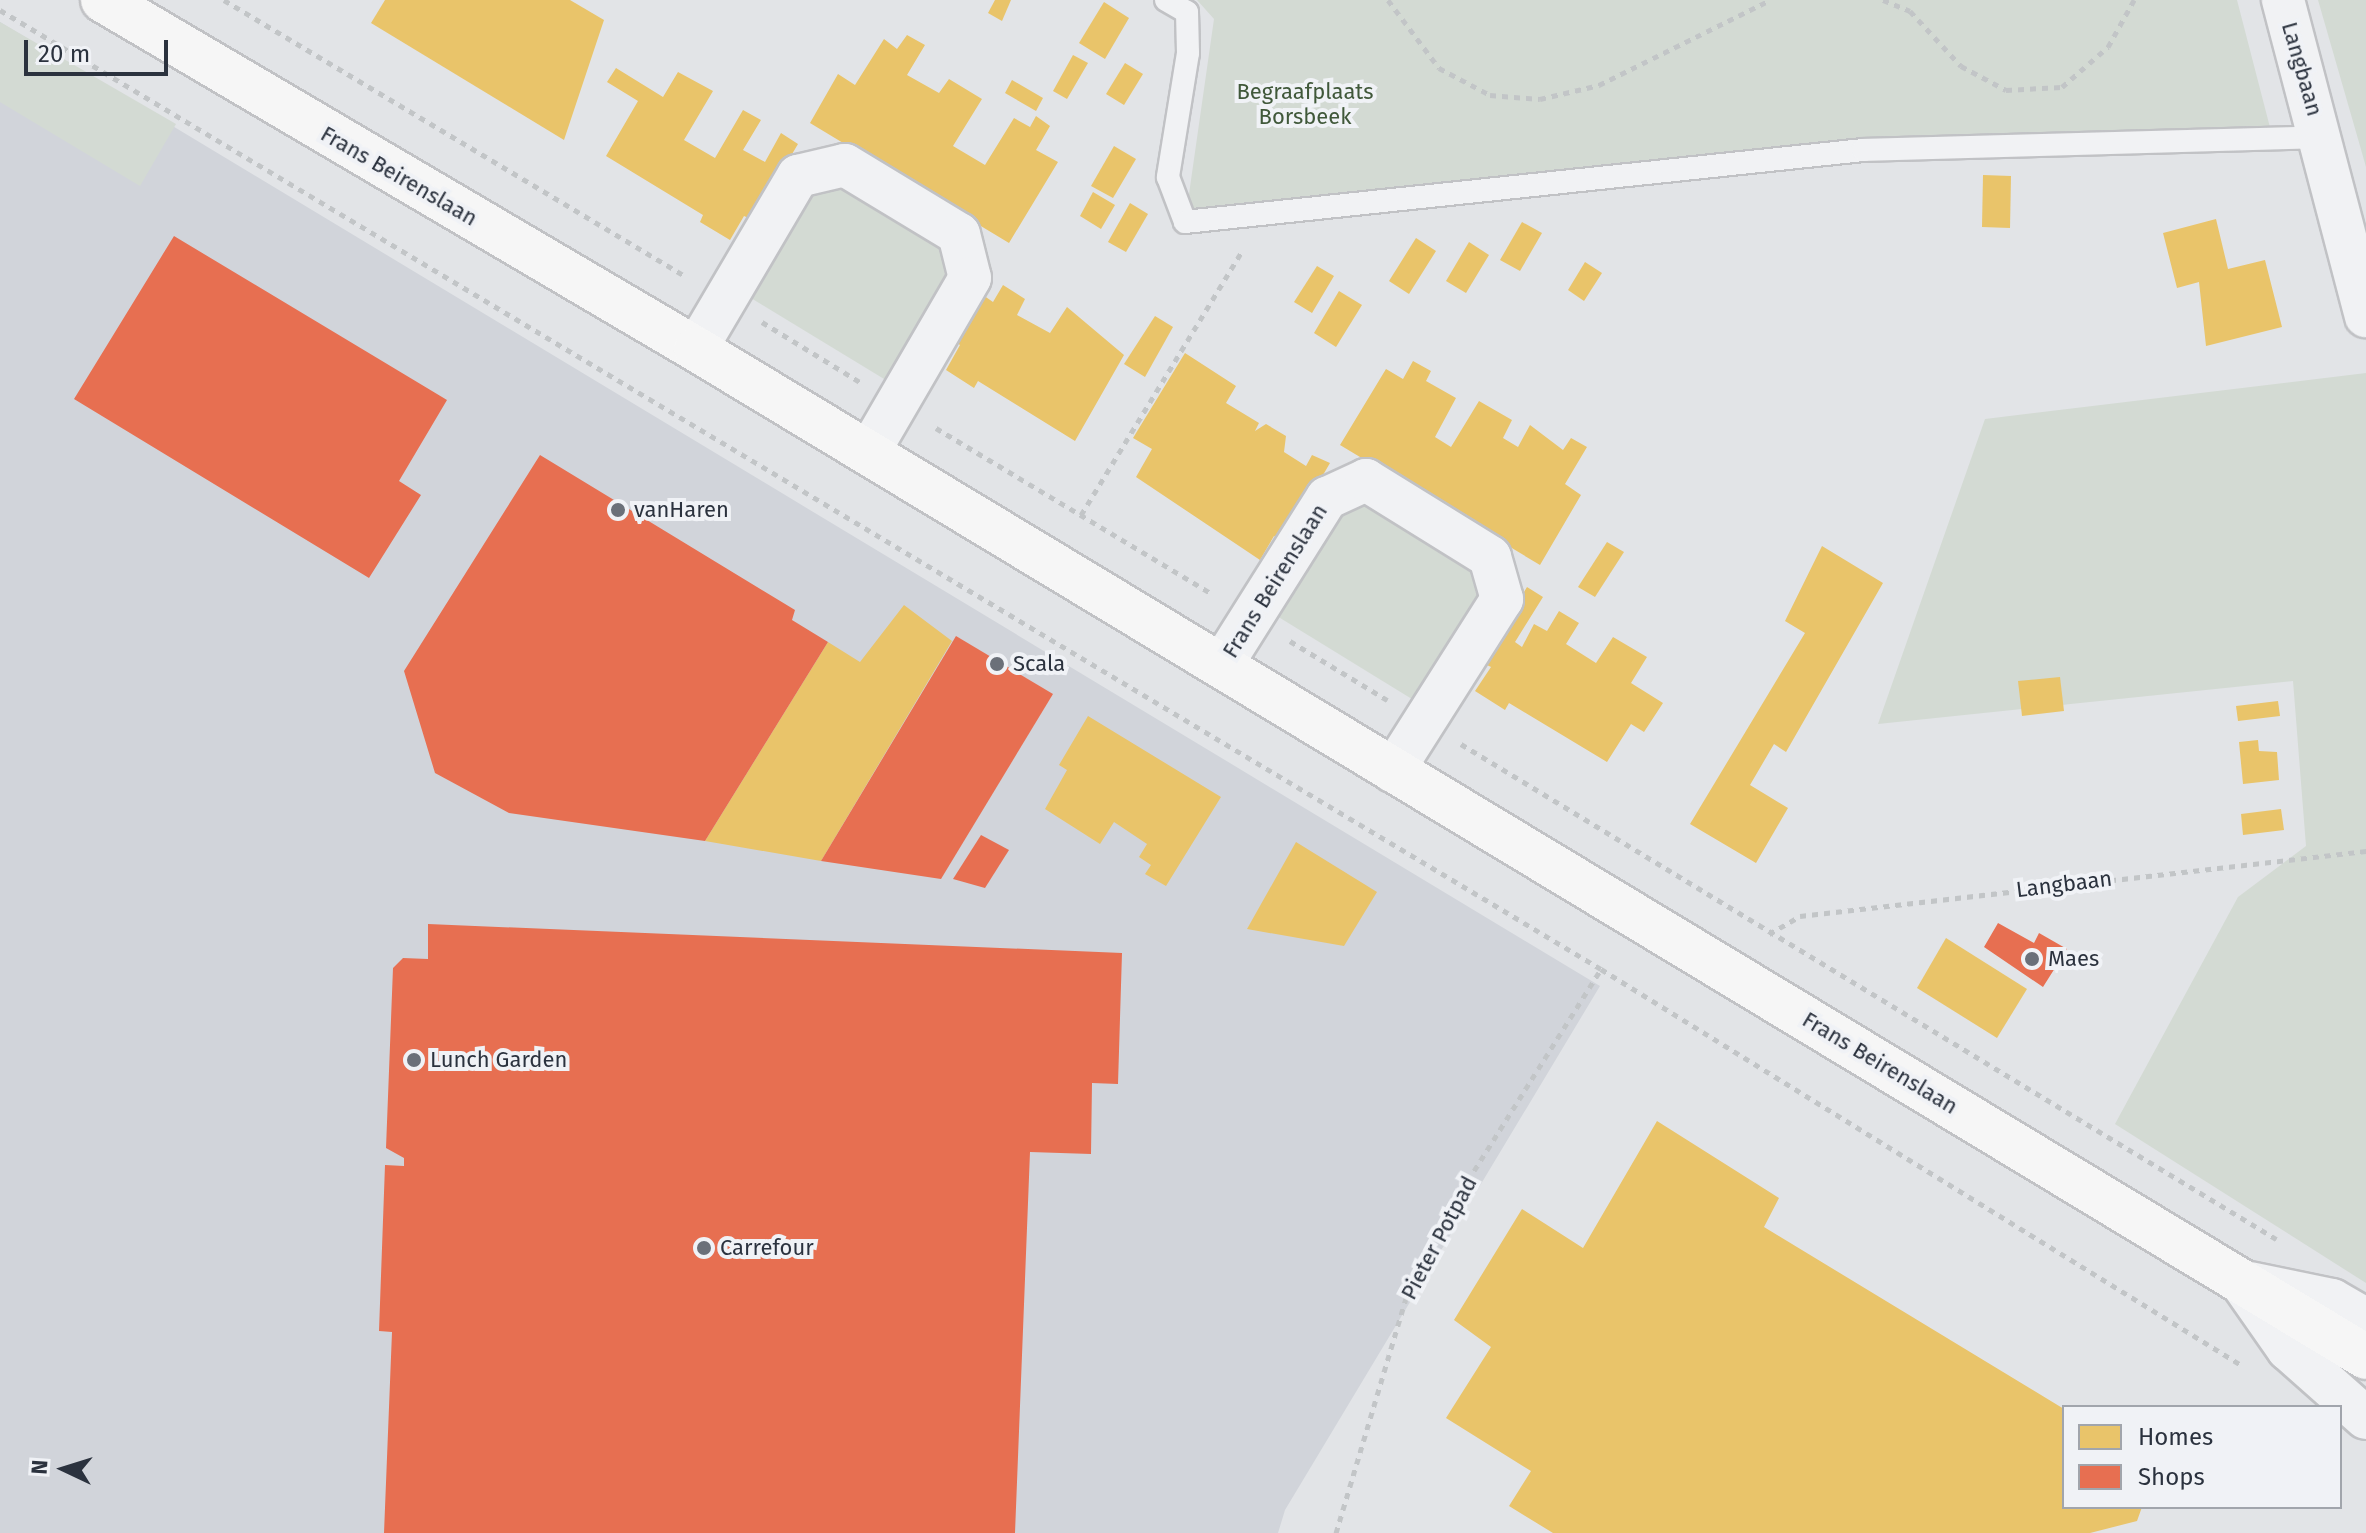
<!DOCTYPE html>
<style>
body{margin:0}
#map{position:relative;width:2366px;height:1533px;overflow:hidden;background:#e2e4e7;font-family:"Fira Sans",sans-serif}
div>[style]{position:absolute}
.built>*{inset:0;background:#d1d4da}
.green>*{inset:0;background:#d3dad3}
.homes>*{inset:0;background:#e9c46a}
.shops>*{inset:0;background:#e76f51}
.path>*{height:5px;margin-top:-2.5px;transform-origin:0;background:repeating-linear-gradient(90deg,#c2c5c7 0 6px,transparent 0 12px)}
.roads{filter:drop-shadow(2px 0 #c1c2c5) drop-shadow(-2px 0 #c1c2c5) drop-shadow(0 2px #c1c2c5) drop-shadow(0 -2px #c1c2c5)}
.service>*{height:22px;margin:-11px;padding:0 11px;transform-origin:11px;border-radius:11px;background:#f1f2f4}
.minor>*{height:42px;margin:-21px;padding:0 21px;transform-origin:21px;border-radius:21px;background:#f1f2f4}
.primary>*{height:44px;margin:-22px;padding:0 22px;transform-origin:22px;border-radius:22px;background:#f6f6f6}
.dots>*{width:22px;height:22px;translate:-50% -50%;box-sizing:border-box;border:4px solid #f0f2f6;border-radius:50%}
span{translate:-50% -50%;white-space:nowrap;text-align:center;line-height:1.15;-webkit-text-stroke:8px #f0f2f6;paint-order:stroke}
.street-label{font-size:22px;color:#2b323e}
.park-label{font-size:22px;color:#40583a}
.poi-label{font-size:22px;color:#2b323e}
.left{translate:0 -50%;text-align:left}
.legend{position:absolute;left:2062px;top:1405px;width:280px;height:104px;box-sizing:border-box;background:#f0f2f6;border:2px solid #a1a5ac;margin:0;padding:10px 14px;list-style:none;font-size:24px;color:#2b323e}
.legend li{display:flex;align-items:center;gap:16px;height:40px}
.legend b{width:40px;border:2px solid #a1a5ac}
.north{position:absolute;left:24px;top:1429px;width:80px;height:80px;-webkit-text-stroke:6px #f0f2f6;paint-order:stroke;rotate:274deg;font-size:22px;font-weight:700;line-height:32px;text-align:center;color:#2b323e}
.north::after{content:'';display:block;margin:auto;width:28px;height:36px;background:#2b323e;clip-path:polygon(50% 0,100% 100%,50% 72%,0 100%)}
.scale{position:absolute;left:24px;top:40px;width:144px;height:36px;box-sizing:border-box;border:4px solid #2b323e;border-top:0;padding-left:10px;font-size:24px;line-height:28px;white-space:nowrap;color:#2b323e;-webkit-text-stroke:6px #f0f2f6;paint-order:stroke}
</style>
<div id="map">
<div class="built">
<i style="clip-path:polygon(0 22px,1600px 986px,1285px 1510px,1278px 1533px,0 1533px)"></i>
</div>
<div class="green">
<i style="clip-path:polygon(1197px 0,2237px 0,2273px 139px,1863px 150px,1185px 222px,1214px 19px)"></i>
<i style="clip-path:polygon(2318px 0,2366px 0,2366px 167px,2356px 132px)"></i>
<i style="clip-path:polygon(0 22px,176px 124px,140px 186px,0 102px)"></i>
<i style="clip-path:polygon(835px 181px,945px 247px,956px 269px,889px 382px,746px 295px,813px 184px)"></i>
<i style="clip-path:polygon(2366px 373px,2366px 1283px,2115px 1124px,2238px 897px,2306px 846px,2293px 681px,1878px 724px,1985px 419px)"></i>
<i style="clip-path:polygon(1356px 500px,1479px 572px,1487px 594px,1420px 704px,1272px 613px,1336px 505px)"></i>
</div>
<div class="homes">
<i style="clip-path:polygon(385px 0,570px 0,604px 20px,564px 140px,371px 23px)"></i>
<i style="clip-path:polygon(995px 0,1011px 0,1002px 21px,988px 13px)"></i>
<i style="clip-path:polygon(1104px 2px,1129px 18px,1105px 59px,1079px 43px)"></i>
<i style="clip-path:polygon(907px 35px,925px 45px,907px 75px,939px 93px,949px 79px,982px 99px,953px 146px,985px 165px,1014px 118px,1030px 127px,1036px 116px,1050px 126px,1036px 150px,1058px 162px,1009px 243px,810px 123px,838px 74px,855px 85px,884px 39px,897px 49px)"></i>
<i style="clip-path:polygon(1073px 55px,1088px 63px,1067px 99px,1053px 91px)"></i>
<i style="clip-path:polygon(1125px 63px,1143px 74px,1124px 105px,1106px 94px)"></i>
<i style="clip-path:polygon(616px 68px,663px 97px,678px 72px,713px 91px,684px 140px,715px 158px,743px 110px,761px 120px,743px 150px,765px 162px,781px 133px,798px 144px,753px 220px,744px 216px,730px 240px,700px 222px,703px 215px,606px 156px,638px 101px,607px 82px)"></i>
<i style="clip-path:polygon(1012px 80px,1043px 98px,1036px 111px,1005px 93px)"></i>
<i style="clip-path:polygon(1114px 146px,1136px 159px,1113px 198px,1091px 186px)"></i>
<i style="clip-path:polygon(1983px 175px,2011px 176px,2010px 228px,1982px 227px)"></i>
<i style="clip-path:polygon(1093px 192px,1115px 205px,1101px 229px,1080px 216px)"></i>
<i style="clip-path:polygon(1130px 203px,1148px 214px,1126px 252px,1108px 242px)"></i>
<i style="clip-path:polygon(2216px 219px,2228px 269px,2265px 260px,2282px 327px,2206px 346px,2199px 282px,2177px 288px,2163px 233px)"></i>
<i style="clip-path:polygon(1522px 222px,1542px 233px,1520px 271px,1500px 260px)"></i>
<i style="clip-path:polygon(1416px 238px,1436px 251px,1409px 294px,1389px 281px)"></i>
<i style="clip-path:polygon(1469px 242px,1489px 255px,1466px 293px,1446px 281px)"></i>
<i style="clip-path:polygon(1585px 262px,1602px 273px,1584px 301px,1568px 290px)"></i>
<i style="clip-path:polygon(1317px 266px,1334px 276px,1312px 313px,1294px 302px)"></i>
<i style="clip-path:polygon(1003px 285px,1025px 299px,1017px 315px,1050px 333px,1067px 307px,1124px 355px,1075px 441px,978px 381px,974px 388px,946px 370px,960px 345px,952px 339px,980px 293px,993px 302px)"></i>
<i style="clip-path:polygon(1339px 291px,1362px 305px,1336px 347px,1314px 333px)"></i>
<i style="clip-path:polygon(1155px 316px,1173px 327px,1145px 377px,1124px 364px)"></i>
<i style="clip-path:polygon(1185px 353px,1236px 386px,1226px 403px,1259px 423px,1255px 431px,1266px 424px,1286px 436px,1284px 452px,1306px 466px,1312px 455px,1330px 463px,1284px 542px,1274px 536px,1260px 560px,1136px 477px,1152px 449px,1133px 438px)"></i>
<i style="clip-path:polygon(1413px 361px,1431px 371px,1426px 381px,1456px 398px,1435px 437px,1451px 447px,1479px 401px,1512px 420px,1503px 438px,1518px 447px,1530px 425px,1563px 450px,1571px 438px,1587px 447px,1565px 484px,1581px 495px,1540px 565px,1340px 445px,1386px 369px,1403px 379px)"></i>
<i style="clip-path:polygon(1607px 542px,1624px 552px,1595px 597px,1578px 587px)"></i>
<i style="clip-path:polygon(1822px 546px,1883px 583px,1786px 752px,1774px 744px,1750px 785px,1788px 808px,1756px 863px,1690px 824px,1805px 633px,1785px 621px)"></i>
<i style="clip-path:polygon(1527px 587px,1543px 597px,1515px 642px,1522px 647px,1534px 624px,1547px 631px,1559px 611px,1579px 623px,1566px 644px,1596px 663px,1613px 637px,1647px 657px,1631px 683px,1663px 703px,1644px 732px,1631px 724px,1607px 762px,1509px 703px,1505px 710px,1475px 691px,1491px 667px,1481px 662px)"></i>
<i style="clip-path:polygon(904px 605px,952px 641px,821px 861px,705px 841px,828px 642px,860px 662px)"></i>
<i style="clip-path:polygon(2060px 677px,2064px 711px,2022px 716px,2018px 681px)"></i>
<i style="clip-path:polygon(2278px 701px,2280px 716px,2238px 721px,2236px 706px)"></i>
<i style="clip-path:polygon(1088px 716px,1221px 797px,1166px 886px,1145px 874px,1151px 865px,1139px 857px,1147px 844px,1114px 822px,1100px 844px,1045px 809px,1067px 770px,1059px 765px)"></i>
<i style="clip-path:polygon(2258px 740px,2259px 751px,2277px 752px,2279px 780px,2243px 784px,2239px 742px)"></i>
<i style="clip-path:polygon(2281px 809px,2284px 830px,2243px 835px,2241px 814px)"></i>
<i style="clip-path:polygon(1296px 842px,1377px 892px,1344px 946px,1247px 929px)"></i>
<i style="clip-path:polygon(1946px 938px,2027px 989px,1997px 1038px,1917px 988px)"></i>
<i style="clip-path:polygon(1657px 1121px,1779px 1198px,1764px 1227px,2064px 1409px,2064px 1507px,2142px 1507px,2137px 1521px,2090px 1533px,1553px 1533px,1509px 1506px,1531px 1471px,1446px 1418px,1491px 1347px,1454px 1320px,1522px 1209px,1583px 1248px)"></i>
</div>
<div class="shops">
<i style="clip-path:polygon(174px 236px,447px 400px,399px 481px,421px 495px,369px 578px,74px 399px)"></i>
<i style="clip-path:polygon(540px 455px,795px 610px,792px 620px,828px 642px,705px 841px,509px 813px,435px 773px,404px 671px)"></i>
<i style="clip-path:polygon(956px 636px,1053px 694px,941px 879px,821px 861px)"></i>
<i style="clip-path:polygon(981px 835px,1009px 850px,985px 888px,953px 879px)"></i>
<i style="clip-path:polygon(1998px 923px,2034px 943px,2039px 933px,2067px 949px,2043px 987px,1984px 947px)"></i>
<i style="clip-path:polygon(428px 924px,1122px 953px,1118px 1084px,1092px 1083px,1091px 1154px,1030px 1152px,1015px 1533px,384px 1533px,392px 1332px,379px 1331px,385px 1165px,404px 1166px,404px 1158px,386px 1148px,393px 968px,403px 958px,428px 959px)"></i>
</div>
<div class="path">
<i style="left:224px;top:0;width:537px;rotate:30.91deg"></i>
<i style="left:1388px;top:0;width:85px;rotate:53.1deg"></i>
<i style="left:1439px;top:68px;width:58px;rotate:27.9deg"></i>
<i style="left:1490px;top:95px;width:50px;rotate:4.6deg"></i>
<i style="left:1540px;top:99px;width:61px;rotate:-13.3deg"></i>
<i style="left:1599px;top:85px;width:191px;rotate:-26.4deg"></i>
<i style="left:1883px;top:0;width:29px;rotate:22deg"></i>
<i style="left:1910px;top:11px;width:75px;rotate:47.2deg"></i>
<i style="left:1961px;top:66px;width:51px;rotate:28.1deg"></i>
<i style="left:2006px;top:90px;width:56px;rotate:-3.1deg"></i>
<i style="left:2062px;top:87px;width:61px;rotate:-41deg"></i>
<i style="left:2108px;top:47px;width:54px;rotate:-61deg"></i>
<i style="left:0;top:10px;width:1866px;rotate:30.92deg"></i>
<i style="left:1601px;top:969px;width:753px;rotate:31.75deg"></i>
<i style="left:762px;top:322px;width:115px;rotate:31.5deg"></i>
<i style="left:936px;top:428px;width:322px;rotate:31deg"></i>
<i style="left:1081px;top:515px;width:307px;rotate:-58.6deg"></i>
<i style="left:1290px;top:641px;width:114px;rotate:31.3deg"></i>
<i style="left:1461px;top:744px;width:954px;rotate:31.27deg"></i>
<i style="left:1769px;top:934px;width:36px;rotate:-30deg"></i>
<i style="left:1800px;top:916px;width:570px;rotate:-6.55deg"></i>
<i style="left:1336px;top:1533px;width:252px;rotate:-73.4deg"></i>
<i style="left:1408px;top:1292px;width:102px;rotate:-62.7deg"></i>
<i style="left:1455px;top:1201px;width:274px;rotate:-57.8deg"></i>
</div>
<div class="roads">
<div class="service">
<i style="left:1166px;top:0;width:24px;rotate:30deg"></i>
<i style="left:1187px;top:12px;width:41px;rotate:88.6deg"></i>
<i style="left:1188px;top:53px;width:126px;rotate:99.2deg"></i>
<i style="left:1168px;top:177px;width:48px;rotate:69.3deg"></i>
<i style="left:1185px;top:222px;width:682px;rotate:-6.06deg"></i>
<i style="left:1863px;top:150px;width:459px;rotate:-1.6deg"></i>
</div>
<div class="minor">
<i style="left:2283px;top:0;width:327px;rotate:75.3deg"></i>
<i style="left:696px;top:349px;width:201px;rotate:-59.5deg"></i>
<i style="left:798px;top:176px;width:48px;rotate:-13.2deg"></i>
<i style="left:845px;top:165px;width:133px;rotate:31.2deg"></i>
<i style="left:959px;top:234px;width:45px;rotate:76deg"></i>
<i style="left:970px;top:278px;width:203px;rotate:120.2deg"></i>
<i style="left:1221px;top:666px;width:199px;rotate:-57.8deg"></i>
<i style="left:1327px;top:498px;width:43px;rotate:-24.8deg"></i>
<i style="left:1366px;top:480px;width:146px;rotate:31.8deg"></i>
<i style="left:1490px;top:557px;width:44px;rotate:74.1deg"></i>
<i style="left:1502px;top:599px;width:204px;rotate:122.4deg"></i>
<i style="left:2241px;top:1282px;width:82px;rotate:55deg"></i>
<i style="left:2288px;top:1349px;width:104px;rotate:41.5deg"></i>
<i style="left:2250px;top:1283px;width:84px;rotate:11.7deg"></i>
<i style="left:2332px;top:1300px;width:39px;rotate:30deg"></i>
</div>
<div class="primary">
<i style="left:103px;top:0;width:688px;rotate:30.48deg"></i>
<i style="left:696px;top:349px;width:1951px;rotate:31.11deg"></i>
</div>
</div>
<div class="dots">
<i style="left:618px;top:510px;background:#6b7079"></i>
<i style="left:997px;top:664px;background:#6b7079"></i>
<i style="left:2032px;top:959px;background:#6b7079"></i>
<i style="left:414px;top:1060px;background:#6b7079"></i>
<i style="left:704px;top:1248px;background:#6b7079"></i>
</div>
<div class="street-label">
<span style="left:2302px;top:69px;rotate:74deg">Langbaan</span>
<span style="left:399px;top:176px;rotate:30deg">Frans Beirenslaan</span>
<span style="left:1275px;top:581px;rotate:-58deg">Frans Beirenslaan</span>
<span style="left:2064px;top:884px;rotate:-7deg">Langbaan</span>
<span style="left:1880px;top:1063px;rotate:31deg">Frans Beirenslaan</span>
<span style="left:1439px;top:1238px;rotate:-62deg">Pieter Potpad</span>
</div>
<div class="park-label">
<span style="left:1305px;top:104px">Begraafplaats<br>Borsbeek</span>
</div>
<div class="poi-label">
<span class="left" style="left:634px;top:510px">vanHaren</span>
<span class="left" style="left:1013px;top:664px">Scala</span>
<span class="left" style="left:2048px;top:959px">Maes</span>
<span class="left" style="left:430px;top:1060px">Lunch Garden</span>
<span class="left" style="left:720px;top:1248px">Carrefour</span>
</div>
<ul class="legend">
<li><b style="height:22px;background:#e9c46a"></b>Homes</li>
<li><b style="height:22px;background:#e76f51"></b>Shops</li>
</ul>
<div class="north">N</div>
<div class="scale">20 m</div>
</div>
